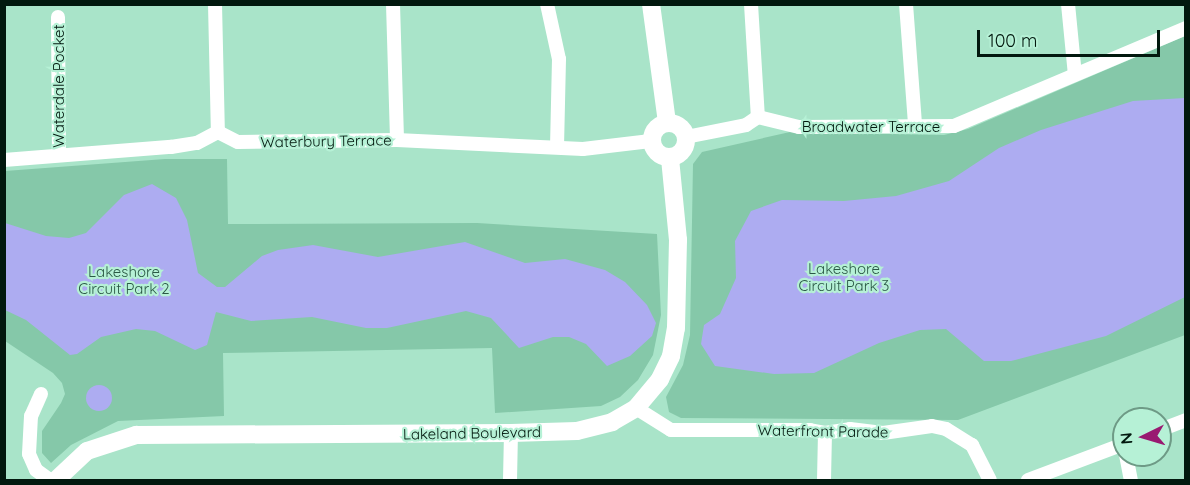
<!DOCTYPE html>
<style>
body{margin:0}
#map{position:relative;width:1190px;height:485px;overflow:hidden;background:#a9e4c9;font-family:Quicksand,sans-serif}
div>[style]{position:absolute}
.green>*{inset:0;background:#85c8a9}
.water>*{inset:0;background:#adacf1}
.round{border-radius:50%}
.street>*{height:14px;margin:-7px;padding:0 7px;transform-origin:7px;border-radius:7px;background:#fff}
.secondary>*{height:18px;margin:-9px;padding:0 9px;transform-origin:9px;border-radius:9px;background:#fff}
.secondary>.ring{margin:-9px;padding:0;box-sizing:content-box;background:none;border:18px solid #fff;border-radius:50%}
span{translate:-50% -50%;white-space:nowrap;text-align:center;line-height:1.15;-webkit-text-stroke:4.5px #b6f1d6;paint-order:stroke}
.street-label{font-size:15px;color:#02180e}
.park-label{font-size:15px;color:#2b5946}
.frame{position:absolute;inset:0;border:6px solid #02180e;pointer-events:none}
.north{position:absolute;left:1112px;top:407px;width:60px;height:60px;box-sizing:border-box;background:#b6f1d6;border:2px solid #6e9a86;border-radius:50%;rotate:265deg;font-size:16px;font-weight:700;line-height:24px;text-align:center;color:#02180e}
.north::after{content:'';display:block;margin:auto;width:21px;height:27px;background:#991a71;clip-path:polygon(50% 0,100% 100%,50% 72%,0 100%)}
.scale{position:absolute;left:977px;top:30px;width:183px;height:27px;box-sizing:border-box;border:3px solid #02180e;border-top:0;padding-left:8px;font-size:18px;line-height:21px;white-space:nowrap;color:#02180e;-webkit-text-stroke:4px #b6f1d6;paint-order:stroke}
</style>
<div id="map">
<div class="green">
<i style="clip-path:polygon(1185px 36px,1185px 335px,958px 420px,681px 418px,669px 412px,666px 397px,683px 365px,690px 335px,693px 164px,702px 152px,790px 132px,944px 135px,968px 129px)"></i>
<i style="clip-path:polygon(165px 159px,227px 159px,228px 224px,477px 223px,657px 234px,661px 315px,653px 355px,638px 380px,620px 397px,601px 406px,495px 413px,492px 348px,223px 353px,224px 416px,118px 421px,71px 445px,51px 463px,42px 453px,42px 431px,61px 403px,65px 394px,62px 383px,53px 373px,5px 341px,5px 171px)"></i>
</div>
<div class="water">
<i style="clip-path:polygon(1185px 98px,1185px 297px,1106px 336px,1011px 361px,984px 361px,946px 329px,920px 330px,879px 343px,814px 373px,774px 374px,715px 366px,701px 344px,704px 325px,720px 314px,736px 278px,735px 241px,751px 211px,782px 200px,844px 201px,896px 196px,949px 181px,999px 148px,1041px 130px,1133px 101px)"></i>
<i style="clip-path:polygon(152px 184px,176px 198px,187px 220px,198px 273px,217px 287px,225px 287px,262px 256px,278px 250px,313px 245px,378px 257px,465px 242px,525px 263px,565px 259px,605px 270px,625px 282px,647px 305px,656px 323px,652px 336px,630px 356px,607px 366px,586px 344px,569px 337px,553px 337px,519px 348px,491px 318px,466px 311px,387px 328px,366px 328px,312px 317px,251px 321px,216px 312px,207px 345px,195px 350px,155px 331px,136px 329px,101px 337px,77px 354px,70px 355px,26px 320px,5px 310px,5px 223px,46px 236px,69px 238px,86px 233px,124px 195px)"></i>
<i class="round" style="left:86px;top:385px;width:26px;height:26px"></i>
</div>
<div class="street">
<i style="left:215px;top:4px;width:128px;rotate:88.7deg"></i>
<i style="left:393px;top:4px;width:136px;rotate:88.3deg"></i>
<i style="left:547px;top:4px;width:56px;rotate:77.7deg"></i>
<i style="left:559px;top:59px;width:88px;rotate:91.3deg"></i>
<i style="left:751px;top:4px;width:113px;rotate:86.5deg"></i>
<i style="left:906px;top:4px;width:121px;rotate:85.7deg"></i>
<i style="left:1068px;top:4px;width:71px;rotate:84.4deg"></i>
<i style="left:58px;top:17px;width:138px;rotate:89.6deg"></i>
<i style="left:758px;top:117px;width:42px;rotate:13.7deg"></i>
<i style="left:799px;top:127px;width:155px;rotate:-0.4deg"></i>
<i style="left:954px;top:126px;width:252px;rotate:-22.9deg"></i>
<i style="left:218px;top:132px;width:22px;rotate:27deg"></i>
<i style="left:238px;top:142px;width:159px;rotate:-0.7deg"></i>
<i style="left:397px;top:140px;width:186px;rotate:2.8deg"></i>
<i style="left:583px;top:149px;width:68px;rotate:-6.7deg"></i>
<i style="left:686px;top:137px;width:61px;rotate:-11.3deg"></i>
<i style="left:746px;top:125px;width:14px;rotate:-34deg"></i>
<i style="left:4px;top:160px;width:168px;rotate:-4.5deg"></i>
<i style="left:171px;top:147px;width:26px;rotate:-9deg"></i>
<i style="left:197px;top:143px;width:24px;rotate:-28deg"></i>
<i style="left:41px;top:394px;width:24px;rotate:114deg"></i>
<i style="left:31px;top:416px;width:38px;rotate:93deg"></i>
<i style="left:29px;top:454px;width:17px;rotate:66deg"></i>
<i style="left:36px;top:470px;width:17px;rotate:36deg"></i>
<i style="left:636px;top:408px;width:41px;rotate:32.2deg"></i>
<i style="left:671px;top:430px;width:139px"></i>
<i style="left:810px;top:430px;width:15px;rotate:11deg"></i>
<i style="left:825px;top:433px;width:25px;rotate:-9deg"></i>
<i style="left:850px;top:429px;width:33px;rotate:7deg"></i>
<i style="left:883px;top:433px;width:49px;rotate:-8.1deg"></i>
<i style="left:932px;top:426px;width:14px;rotate:12deg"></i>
<i style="left:946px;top:429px;width:31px;rotate:32deg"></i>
<i style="left:972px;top:445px;width:39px;rotate:63deg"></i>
<i style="left:1160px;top:430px;width:28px;rotate:-21deg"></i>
<i style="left:1126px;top:455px;width:25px;rotate:79deg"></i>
<i style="left:510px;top:480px;width:47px;rotate:-88.8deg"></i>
<i style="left:824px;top:480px;width:47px;rotate:-88.8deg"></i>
<i style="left:1028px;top:480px;width:103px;rotate:-20.6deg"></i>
</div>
<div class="secondary">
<i style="left:651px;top:4px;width:119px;rotate:82.3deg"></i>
<i class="ring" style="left:652px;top:123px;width:16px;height:16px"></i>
<i style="left:56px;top:480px;width:42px;rotate:-43.1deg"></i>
<i style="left:87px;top:451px;width:52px;rotate:-18.1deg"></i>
<i style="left:136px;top:435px;width:375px;rotate:-0.3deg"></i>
<i style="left:511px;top:433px;width:66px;rotate:-1.7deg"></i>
<i style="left:577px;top:431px;width:36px;rotate:-14deg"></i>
<i style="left:612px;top:422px;width:28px;rotate:-30deg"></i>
<i style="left:636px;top:408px;width:38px;rotate:-50deg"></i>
<i style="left:660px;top:379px;width:25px;rotate:-64deg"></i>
<i style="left:671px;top:356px;width:28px;rotate:-80deg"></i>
<i style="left:676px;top:328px;width:88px;rotate:-88.7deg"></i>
<i style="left:678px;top:240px;width:82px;rotate:-95.6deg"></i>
</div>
<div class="street-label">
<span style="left:59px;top:86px;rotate:-90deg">Waterdale Pocket</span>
<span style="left:871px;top:127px">Broadwater Terrace</span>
<span style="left:326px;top:141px;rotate:-1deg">Waterbury Terrace</span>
<span style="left:823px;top:431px;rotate:1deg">Waterfront Parade</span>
<span style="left:472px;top:433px;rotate:-1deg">Lakeland Boulevard</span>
</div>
<div class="park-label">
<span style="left:844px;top:277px">Lakeshore<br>Circuit Park 3</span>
<span style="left:124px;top:280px">Lakeshore<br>Circuit Park 2</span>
</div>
<div class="frame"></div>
<div class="north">N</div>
<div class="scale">100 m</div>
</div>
